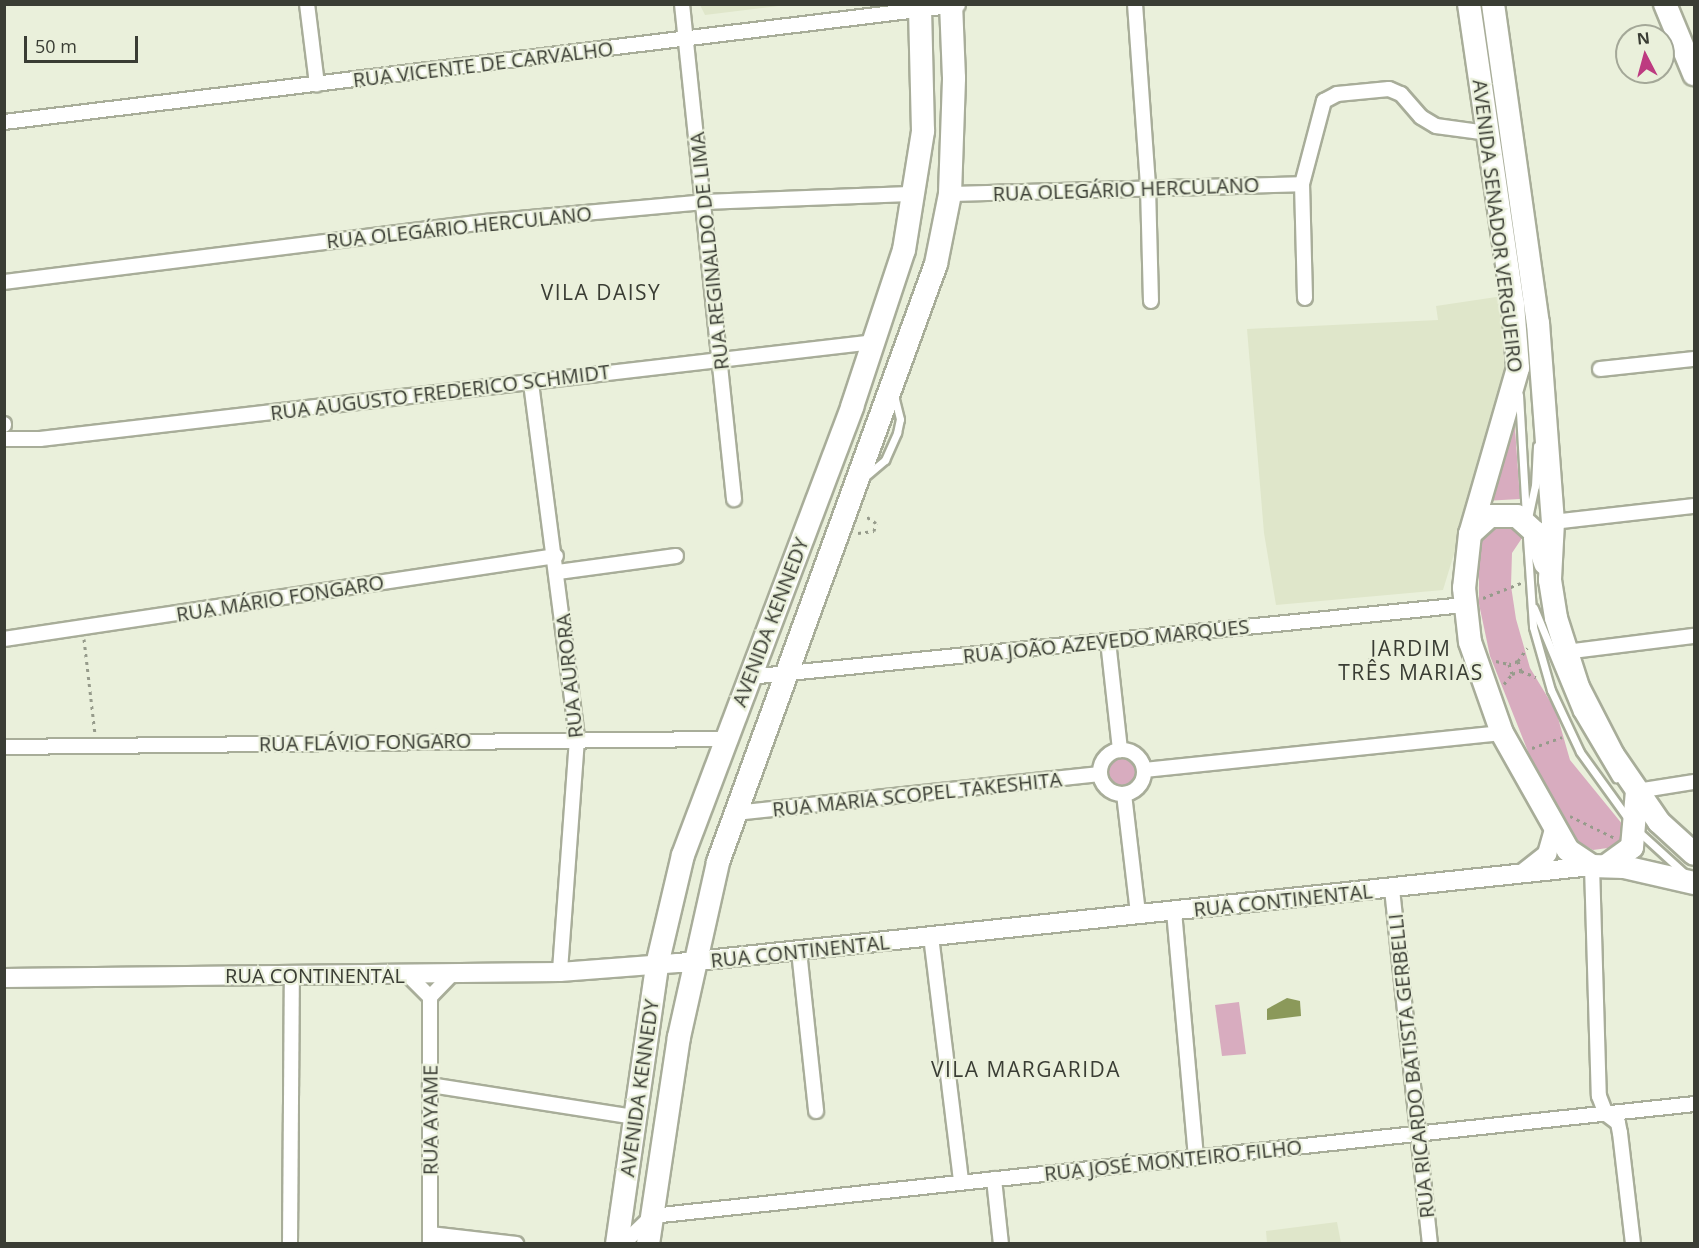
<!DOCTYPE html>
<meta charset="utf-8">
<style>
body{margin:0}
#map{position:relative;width:1699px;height:1248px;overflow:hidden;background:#eaf0db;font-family:"Open Sans",sans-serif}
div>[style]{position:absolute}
.built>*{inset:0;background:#dfe6ca}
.green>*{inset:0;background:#d8acbf}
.round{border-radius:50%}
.water>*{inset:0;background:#8b995a}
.path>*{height:3px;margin-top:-1.5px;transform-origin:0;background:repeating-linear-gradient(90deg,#969b8b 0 3px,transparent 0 7.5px)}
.roads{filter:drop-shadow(2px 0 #a8ad99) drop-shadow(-2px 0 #a8ad99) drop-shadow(0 2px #a8ad99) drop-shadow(0 -2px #a8ad99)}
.service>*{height:7px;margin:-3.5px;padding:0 3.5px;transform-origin:3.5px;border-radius:3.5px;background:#fff}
.minor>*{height:14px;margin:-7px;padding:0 7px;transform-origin:7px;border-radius:7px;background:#fff}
.minor>.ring{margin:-7px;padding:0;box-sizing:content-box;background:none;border:14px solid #fff;border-radius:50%}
.tertiary>*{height:18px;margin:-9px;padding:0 9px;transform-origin:9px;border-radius:9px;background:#fff}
.primary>*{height:22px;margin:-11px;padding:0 11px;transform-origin:11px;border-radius:11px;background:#fff}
span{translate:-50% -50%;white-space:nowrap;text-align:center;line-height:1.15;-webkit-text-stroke:4.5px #eaf0db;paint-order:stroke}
.street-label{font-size:20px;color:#3a3d34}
.neighbourhood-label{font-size:21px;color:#3a3d34;letter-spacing:1.5px}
.frame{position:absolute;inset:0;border:6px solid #3a3d34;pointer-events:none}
.north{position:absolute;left:1615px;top:24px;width:60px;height:60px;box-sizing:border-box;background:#eaf0db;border:2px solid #a4a898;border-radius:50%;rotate:354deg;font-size:16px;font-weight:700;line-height:24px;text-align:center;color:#3a3d34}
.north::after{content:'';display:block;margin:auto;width:21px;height:27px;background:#bd3a80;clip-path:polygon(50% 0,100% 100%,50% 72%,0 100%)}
.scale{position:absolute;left:24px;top:36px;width:114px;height:27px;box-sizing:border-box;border:3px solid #3a3d34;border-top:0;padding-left:8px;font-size:18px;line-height:21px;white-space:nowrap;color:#3a3d34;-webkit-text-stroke:4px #eaf0db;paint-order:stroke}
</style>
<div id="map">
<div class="built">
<i style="clip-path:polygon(700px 5px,700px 4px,787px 5px,705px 15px)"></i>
<i style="clip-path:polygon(1503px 296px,1504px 369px,1478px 475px,1443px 590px,1276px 605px,1264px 533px,1247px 329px,1438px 320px,1436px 306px)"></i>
<i style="clip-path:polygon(1337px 1222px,1341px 1243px,1267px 1243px,1266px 1231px)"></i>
</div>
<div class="green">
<i style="clip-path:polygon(1514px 414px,1520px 499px,1484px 501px)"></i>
<i style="clip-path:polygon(1499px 526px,1515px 529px,1522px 538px,1512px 553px,1511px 586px,1516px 619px,1530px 668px,1556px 711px,1570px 760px,1623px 825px,1624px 835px,1615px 847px,1593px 850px,1577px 841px,1569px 830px,1533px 764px,1490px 656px,1479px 604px,1479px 547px,1484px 536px)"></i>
<i class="round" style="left:1105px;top:756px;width:34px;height:34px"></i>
<i style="clip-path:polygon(1239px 1002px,1246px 1054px,1222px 1056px,1215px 1005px)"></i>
</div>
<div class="water">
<i style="clip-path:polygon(1287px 998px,1300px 1001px,1301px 1016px,1267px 1020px,1267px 1009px)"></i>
</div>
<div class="path">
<i style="left:858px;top:533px;width:16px;rotate:-7deg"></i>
<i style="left:874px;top:531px;width:8px;rotate:-76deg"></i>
<i style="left:876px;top:523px;width:14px;rotate:-146deg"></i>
<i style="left:1483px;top:598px;width:41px;rotate:-21.5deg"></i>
<i style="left:84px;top:639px;width:96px;rotate:83.4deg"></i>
<i style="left:1496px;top:661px;width:13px;rotate:13deg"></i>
<i style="left:1518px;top:661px;width:16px;rotate:-55deg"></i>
<i style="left:1521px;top:671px;width:16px;rotate:22deg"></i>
<i style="left:1504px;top:684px;width:13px;rotate:-51deg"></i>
<i style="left:1512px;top:674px;width:9px;rotate:-18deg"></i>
<i style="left:1521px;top:671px;width:10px;rotate:-107deg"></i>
<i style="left:1518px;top:661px;width:9px;rotate:162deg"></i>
<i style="left:1509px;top:664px;width:10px;rotate:73deg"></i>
<i style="left:1532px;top:748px;width:32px;rotate:-20deg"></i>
<i style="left:1570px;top:816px;width:50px;rotate:26.1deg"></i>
</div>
<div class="roads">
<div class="service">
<i style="left:1519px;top:395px;width:120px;rotate:86.7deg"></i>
<i style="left:866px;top:476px;width:25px;rotate:-40deg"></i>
<i style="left:885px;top:460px;width:30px;rotate:-66deg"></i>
<i style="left:897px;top:433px;width:14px;rotate:-78deg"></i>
<i style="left:900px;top:419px;width:25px;rotate:-104deg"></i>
<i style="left:1528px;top:518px;width:33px;rotate:-78deg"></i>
<i style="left:1535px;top:486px;width:40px;rotate:-87.1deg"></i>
<i style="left:1527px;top:538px;width:89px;rotate:86.1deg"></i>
<i style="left:1533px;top:627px;width:66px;rotate:74.1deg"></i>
<i style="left:1551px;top:690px;width:68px;rotate:64.9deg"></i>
<i style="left:1580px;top:752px;width:84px;rotate:54.2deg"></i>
<i style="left:1534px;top:608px;width:113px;rotate:67.5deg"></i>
<i style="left:1577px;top:712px;width:77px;rotate:59.4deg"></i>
<i style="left:1638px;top:831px;width:61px;rotate:42.3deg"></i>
</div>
<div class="minor">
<i style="left:307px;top:4px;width:81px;rotate:82.9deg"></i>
<i style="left:682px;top:4px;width:498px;rotate:84deg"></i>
<i style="left:1135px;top:4px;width:183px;rotate:85.9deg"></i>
<i style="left:1148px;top:187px;width:114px;rotate:88.5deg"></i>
<i style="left:4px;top:122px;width:961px;rotate:-6.99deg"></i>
<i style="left:950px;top:194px;width:352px;rotate:-1.6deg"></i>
<i style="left:4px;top:282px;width:486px;rotate:-7.1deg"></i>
<i style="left:486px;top:222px;width:219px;rotate:-5.2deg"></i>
<i style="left:704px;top:202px;width:212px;rotate:-2.2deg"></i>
<i style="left:1305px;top:298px;width:114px;rotate:-91.5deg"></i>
<i style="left:1302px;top:184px;width:86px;rotate:-75.2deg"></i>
<i style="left:1324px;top:101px;width:15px;rotate:-28deg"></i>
<i style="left:1337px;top:94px;width:52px;rotate:-5.5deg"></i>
<i style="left:1389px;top:89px;width:13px;rotate:23deg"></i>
<i style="left:1401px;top:94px;width:30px;rotate:49deg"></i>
<i style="left:1421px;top:117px;width:17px;rotate:31deg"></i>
<i style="left:1436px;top:126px;width:51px;rotate:7.8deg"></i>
<i style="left:1600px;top:369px;width:95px;rotate:-6.1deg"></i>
<i style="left:531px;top:383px;width:359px;rotate:82.6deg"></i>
<i style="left:577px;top:739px;width:234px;rotate:94.2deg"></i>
<i style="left:4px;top:424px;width:1px;rotate:90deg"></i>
<i style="left:4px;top:439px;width:36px"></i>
<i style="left:40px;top:439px;width:841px;rotate:-6.63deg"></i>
<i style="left:1553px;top:522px;width:142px;rotate:-6.5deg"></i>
<i style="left:558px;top:572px;width:119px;rotate:-7.7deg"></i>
<i style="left:4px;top:639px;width:558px;rotate:-8.55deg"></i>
<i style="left:1108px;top:641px;width:110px;rotate:83.7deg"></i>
<i style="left:1565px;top:652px;width:130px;rotate:-7.1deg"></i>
<i style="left:749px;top:677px;width:719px;rotate:-5.75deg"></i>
<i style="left:4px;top:747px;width:721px;rotate:-0.64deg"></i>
<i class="ring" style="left:1100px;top:750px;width:30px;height:30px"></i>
<i style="left:1144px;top:770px;width:360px;rotate:-5.9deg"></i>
<i style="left:1637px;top:791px;width:58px;rotate:-9deg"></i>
<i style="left:1124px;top:794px;width:121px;rotate:83.3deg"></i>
<i style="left:735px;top:813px;width:367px;rotate:-6.1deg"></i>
<i style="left:1592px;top:866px;width:230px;rotate:88.3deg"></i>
<i style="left:1599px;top:1096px;width:19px;rotate:69deg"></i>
<i style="left:1606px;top:1114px;width:15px;rotate:37deg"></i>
<i style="left:1618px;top:1123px;width:10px;rotate:79deg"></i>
<i style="left:1620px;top:1133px;width:112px;rotate:83.3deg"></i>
<i style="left:1392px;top:889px;width:357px;rotate:83.9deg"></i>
<i style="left:1174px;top:911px;width:248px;rotate:84.9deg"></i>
<i style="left:931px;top:936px;width:248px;rotate:83deg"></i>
<i style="left:799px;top:951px;width:161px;rotate:83.9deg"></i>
<i style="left:407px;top:974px;width:33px;rotate:45deg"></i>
<i style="left:430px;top:1085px;width:207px;rotate:8.9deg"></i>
<i style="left:994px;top:1179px;width:65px;rotate:83.9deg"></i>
<i style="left:430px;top:1234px;width:87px;rotate:6.6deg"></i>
<i style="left:290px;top:1244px;width:269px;rotate:-89.6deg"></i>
<i style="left:430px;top:1244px;width:247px;rotate:-90deg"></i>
<i style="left:430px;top:997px;width:32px;rotate:-46deg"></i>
<i style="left:623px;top:1244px;width:40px;rotate:-44deg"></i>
<i style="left:652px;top:1216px;width:1048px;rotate:-6.13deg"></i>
</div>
<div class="tertiary">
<i style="left:1523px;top:873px;width:31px;rotate:-38deg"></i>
<i style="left:1547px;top:854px;width:26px;rotate:-74deg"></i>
<i style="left:4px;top:978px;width:556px;rotate:-0.62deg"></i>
<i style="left:560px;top:972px;width:118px;rotate:-4.4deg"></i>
<i style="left:678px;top:963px;width:919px;rotate:-6.06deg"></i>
</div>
<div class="primary">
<i style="left:1469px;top:4px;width:303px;rotate:81.7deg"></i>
<i style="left:1513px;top:304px;width:64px;rotate:85.5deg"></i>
<i style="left:1518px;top:368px;width:173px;rotate:106.1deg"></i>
<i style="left:1470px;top:534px;width:54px;rotate:96.3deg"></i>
<i style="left:1464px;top:588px;width:54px;rotate:83.7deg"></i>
<i style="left:1470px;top:642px;width:96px;rotate:70.6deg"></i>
<i style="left:1502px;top:733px;width:134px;rotate:60.6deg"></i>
<i style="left:1568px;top:850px;width:29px;rotate:34deg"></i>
<i style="left:1592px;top:866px;width:32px;rotate:2deg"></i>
<i style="left:1624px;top:867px;width:72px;rotate:12.9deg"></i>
<i style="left:1493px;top:4px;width:322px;rotate:82deg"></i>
<i style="left:1538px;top:323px;width:200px;rotate:85.7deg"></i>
<i style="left:1553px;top:522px;width:58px;rotate:93deg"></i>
<i style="left:1550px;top:580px;width:38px;rotate:81deg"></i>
<i style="left:1556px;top:618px;width:72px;rotate:72.3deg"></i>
<i style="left:1578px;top:687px;width:76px;rotate:62.8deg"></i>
<i style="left:1613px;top:755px;width:81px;rotate:55.5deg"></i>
<i style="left:1659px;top:822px;width:47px;rotate:42.4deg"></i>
<i style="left:1665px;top:4px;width:76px;rotate:67.5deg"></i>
<i style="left:1470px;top:534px;width:27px;rotate:-42deg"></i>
<i style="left:1490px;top:516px;width:27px"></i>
<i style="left:1517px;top:516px;width:24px;rotate:42deg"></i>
<i style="left:1535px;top:532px;width:33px;rotate:72deg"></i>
<i style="left:1606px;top:866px;width:32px;rotate:-36deg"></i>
<i style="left:1632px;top:847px;width:56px;rotate:-84.9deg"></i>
<i style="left:617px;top:1244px;width:282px;rotate:-81.8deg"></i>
<i style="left:657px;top:965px;width:113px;rotate:-76.7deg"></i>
<i style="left:683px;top:855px;width:479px;rotate:-69.3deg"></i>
<i style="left:852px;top:407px;width:165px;rotate:-71.7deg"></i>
<i style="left:904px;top:250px;width:121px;rotate:-80.9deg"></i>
<i style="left:923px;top:131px;width:127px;rotate:-91.4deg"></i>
<i style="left:648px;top:1244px;width:209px;rotate:-81.5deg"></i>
<i style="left:679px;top:1037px;width:179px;rotate:-77.4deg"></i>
<i style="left:718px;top:862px;width:636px;rotate:-69.97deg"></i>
<i style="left:936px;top:264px;width:71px;rotate:-78.7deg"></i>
<i style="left:950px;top:194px;width:116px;rotate:-88deg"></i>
<i style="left:954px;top:78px;width:74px;rotate:-92.3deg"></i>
</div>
</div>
<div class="street-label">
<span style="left:483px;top:64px;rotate:-7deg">RUA VICENTE DE CARVALHO</span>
<span style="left:1126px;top:189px;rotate:-2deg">RUA OLEGÁRIO HERCULANO</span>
<span style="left:1498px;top:226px;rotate:83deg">AVENIDA SENADOR VERGUEIRO</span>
<span style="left:459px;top:227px;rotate:-6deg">RUA OLEGÁRIO HERCULANO</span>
<span style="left:709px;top:251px;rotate:-96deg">RUA REGINALDO DE LIMA</span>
<span style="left:440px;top:392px;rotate:-7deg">RUA AUGUSTO FREDERICO SCHMIDT</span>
<span style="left:280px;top:598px;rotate:-9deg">RUA MÁRIO FONGARO</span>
<span style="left:770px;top:622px;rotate:-69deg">AVENIDA KENNEDY</span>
<span style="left:1106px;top:641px;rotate:-6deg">RUA JOÃO AZEVEDO MARQUES</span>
<span style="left:569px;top:676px;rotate:-96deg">RUA AURORA</span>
<span style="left:365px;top:742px;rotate:-1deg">RUA FLÁVIO FONGARO</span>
<span style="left:917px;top:794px;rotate:-6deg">RUA MARIA SCOPEL TAKESHITA</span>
<span style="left:1283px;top:900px;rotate:-6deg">RUA CONTINENTAL</span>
<span style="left:800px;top:951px;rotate:-6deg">RUA CONTINENTAL</span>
<span style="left:315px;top:975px">RUA CONTINENTAL</span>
<span style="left:1411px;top:1066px;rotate:-96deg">RUA RICARDO BATISTA GERBELLI</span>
<span style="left:639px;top:1088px;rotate:-82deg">AVENIDA KENNEDY</span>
<span style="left:430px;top:1120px;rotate:-90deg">RUA AYAME</span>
<span style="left:1173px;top:1160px;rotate:-6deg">RUA JOSÉ MONTEIRO FILHO</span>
</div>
<div class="neighbourhood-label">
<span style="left:601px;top:292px">VILA DAISY</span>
<span style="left:1411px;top:660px">JARDIM<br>TRÊS MARIAS</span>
<span style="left:1026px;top:1069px">VILA MARGARIDA</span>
</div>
<div class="frame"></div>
<div class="north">N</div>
<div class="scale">50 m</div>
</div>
